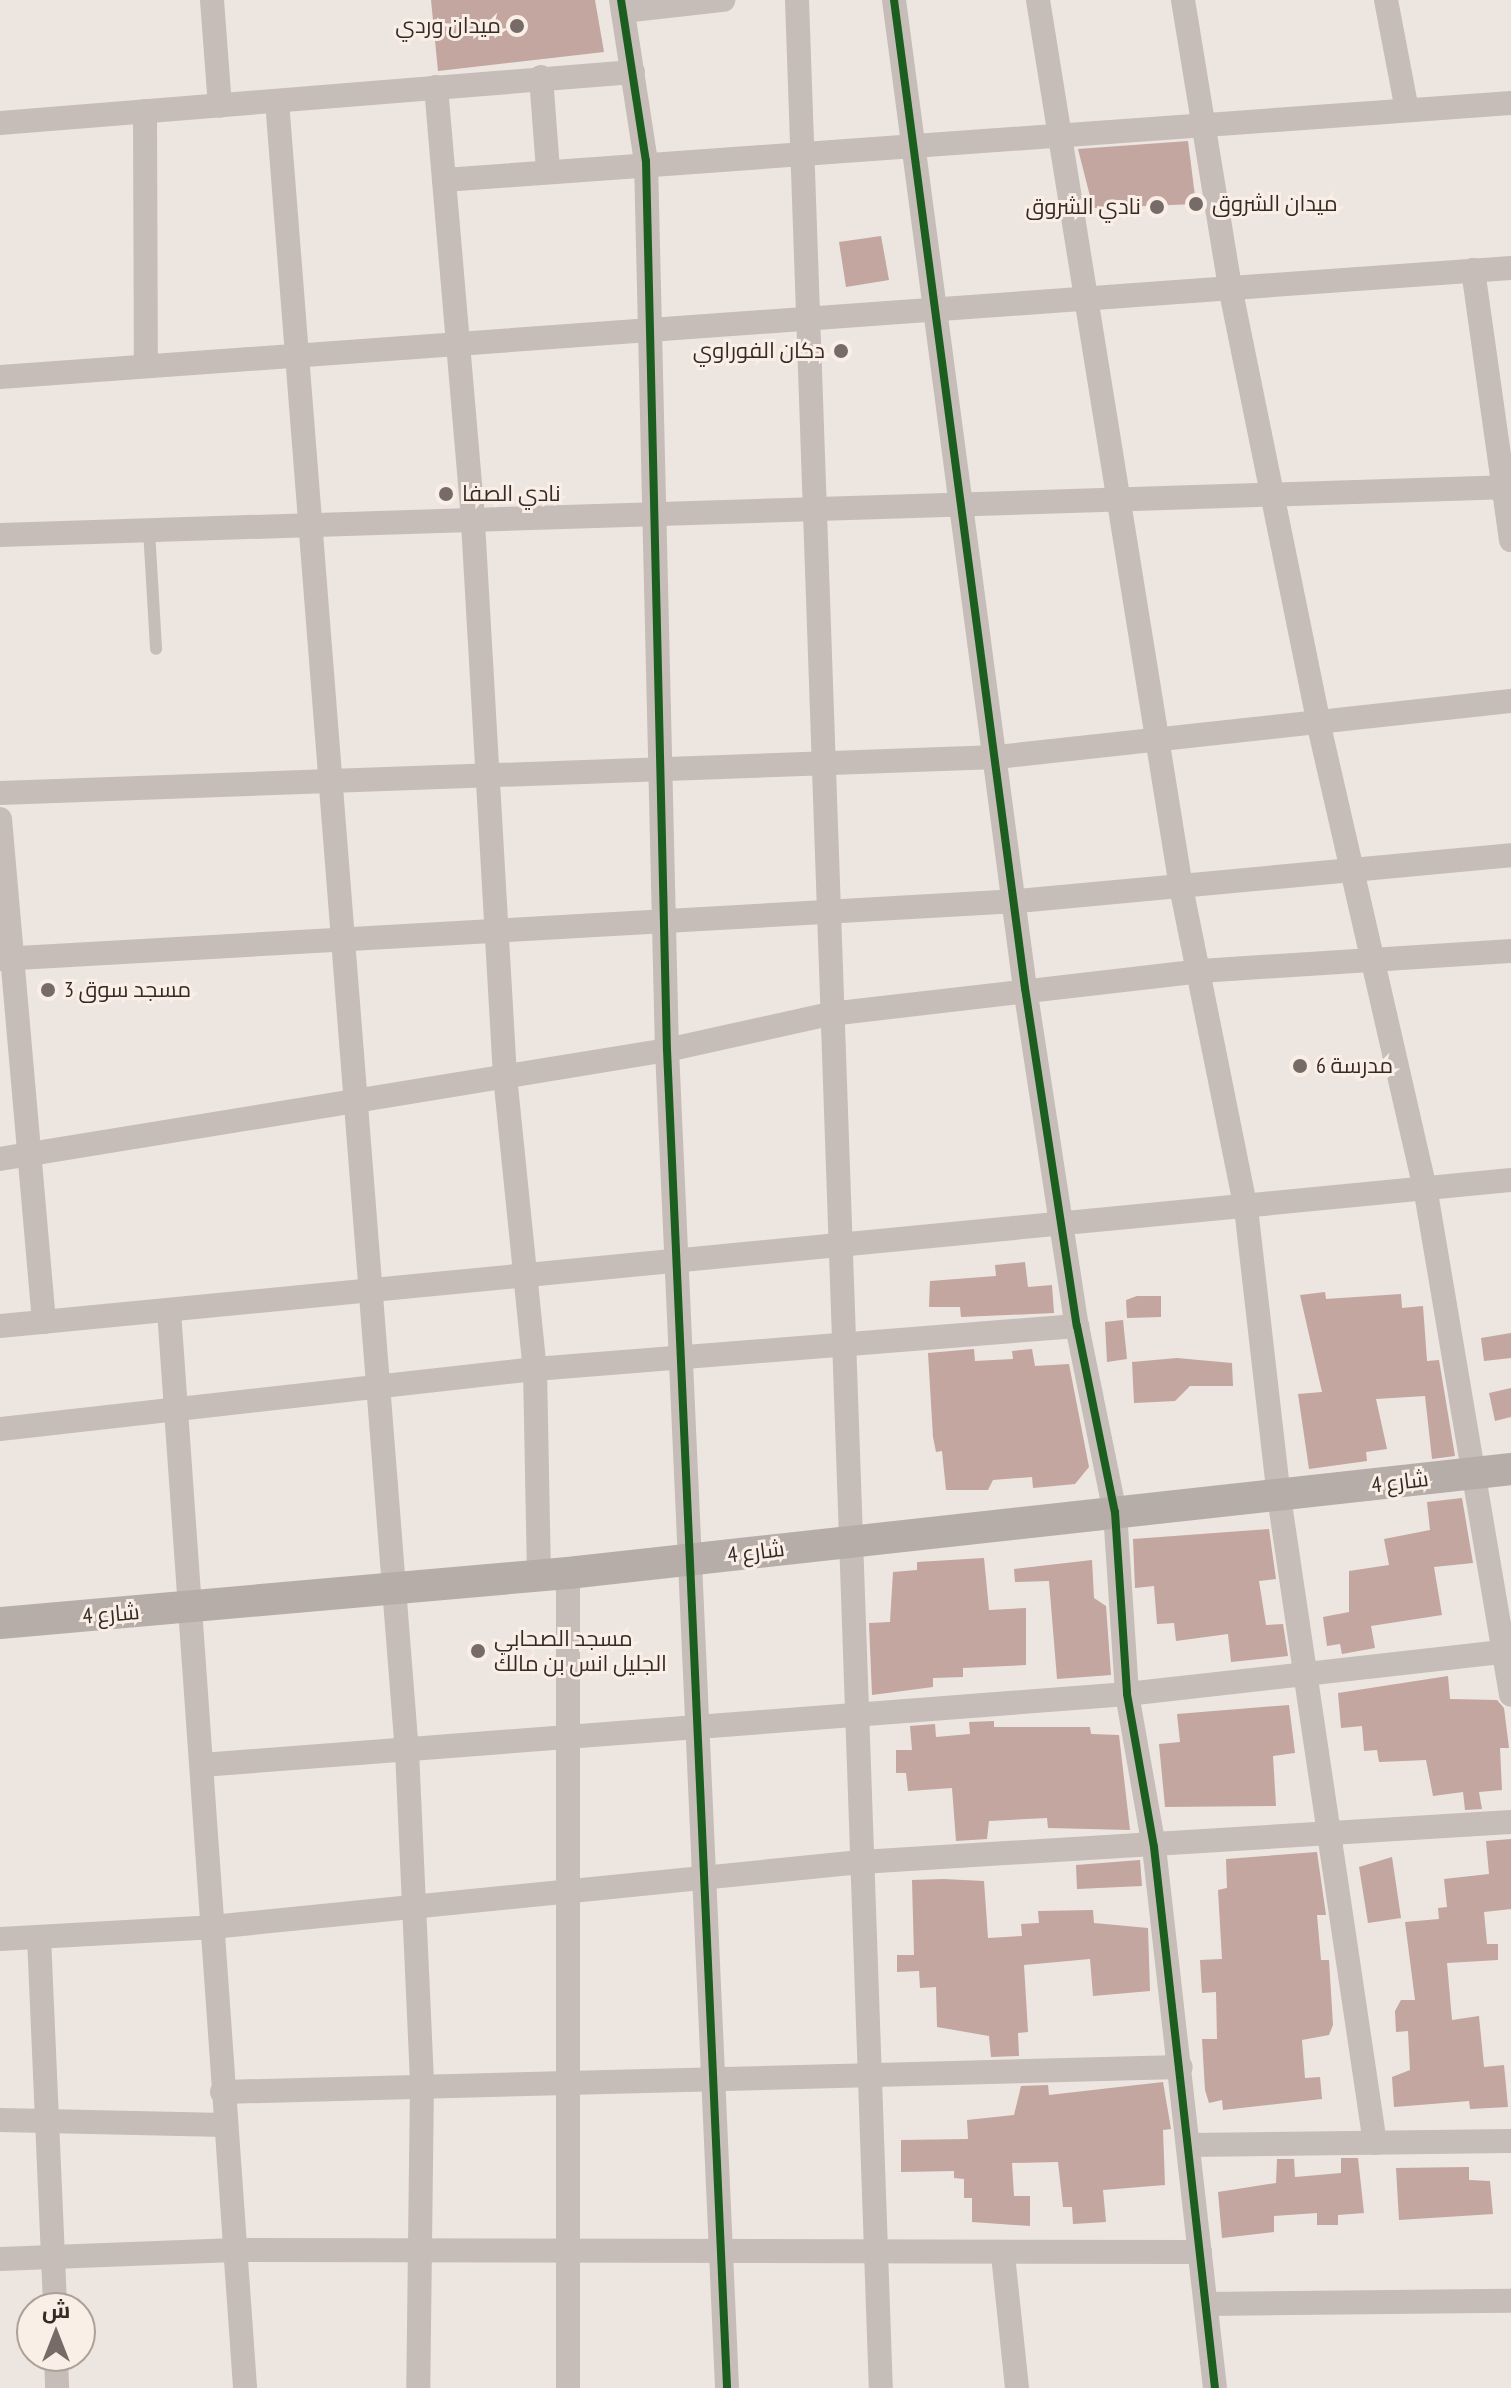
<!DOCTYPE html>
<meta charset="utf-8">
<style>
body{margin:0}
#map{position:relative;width:1511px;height:2388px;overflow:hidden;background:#ede5df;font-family:"PT Sans Narrow",Cairo,sans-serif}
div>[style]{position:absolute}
.building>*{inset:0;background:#c2a69f}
.lane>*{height:12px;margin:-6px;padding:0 6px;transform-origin:6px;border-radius:6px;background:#c6bdb8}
.street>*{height:24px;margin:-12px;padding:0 12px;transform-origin:12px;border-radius:12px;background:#c6bdb8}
.secondary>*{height:32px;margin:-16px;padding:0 16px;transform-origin:16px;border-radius:16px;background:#b7ada8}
.cycleway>*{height:8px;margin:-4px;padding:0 4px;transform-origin:4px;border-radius:4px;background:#1b5e20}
.dots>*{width:22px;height:22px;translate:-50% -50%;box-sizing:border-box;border:4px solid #faefe6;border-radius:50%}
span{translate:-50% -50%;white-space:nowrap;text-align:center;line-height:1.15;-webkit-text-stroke:6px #faefe6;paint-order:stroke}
.poi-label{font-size:22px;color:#372a26}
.right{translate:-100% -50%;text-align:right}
.left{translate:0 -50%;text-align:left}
.street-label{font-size:22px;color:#372a26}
.north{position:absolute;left:16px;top:2292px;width:80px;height:80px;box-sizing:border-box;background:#faefe6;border:2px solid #aca099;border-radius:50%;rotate:0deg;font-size:22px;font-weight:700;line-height:32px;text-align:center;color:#372a26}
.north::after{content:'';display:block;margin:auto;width:28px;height:36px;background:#776b67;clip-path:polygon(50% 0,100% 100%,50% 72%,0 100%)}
</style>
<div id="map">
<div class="building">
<i style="clip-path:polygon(431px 0,595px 0,604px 52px,438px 71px)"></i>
<i style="clip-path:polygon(1188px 141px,1196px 204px,1093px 208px,1078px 149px)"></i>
<i style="clip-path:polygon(881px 236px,889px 280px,846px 287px,839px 242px)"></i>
<i style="clip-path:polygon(1025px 1262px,1028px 1287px,1052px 1285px,1054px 1313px,961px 1317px,960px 1307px,929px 1307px,930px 1281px,996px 1276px,995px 1265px)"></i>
<i style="clip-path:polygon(1325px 1292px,1326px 1299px,1401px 1294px,1402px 1308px,1423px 1306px,1427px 1361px,1439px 1360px,1455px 1456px,1432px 1459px,1425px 1396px,1376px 1399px,1387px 1449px,1366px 1452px,1367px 1461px,1309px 1469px,1298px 1394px,1322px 1392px,1300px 1295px)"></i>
<i style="clip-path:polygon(1137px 1296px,1161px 1296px,1161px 1317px,1127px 1318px,1126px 1300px)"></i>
<i style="clip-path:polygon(1123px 1320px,1127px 1359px,1107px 1362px,1105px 1322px)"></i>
<i style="clip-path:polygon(1511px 1333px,1511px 1358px,1484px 1361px,1481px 1338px)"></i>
<i style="clip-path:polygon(974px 1349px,975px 1361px,1013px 1359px,1012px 1351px,1032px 1349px,1035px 1366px,1069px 1364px,1089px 1467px,1075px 1484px,1033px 1488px,1032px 1477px,993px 1480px,988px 1490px,946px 1490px,942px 1451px,936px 1452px,933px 1437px,928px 1353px)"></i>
<i style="clip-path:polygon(1177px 1358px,1232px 1363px,1233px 1386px,1190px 1386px,1175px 1401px,1134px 1403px,1132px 1362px)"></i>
<i style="clip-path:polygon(1511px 1388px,1511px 1417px,1495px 1421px,1489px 1393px)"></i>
<i style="clip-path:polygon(1462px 1498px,1473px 1563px,1434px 1567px,1442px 1615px,1371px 1626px,1375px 1648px,1342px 1654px,1340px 1644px,1327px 1646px,1323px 1617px,1349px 1612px,1349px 1571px,1389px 1565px,1384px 1539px,1430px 1530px,1427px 1502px)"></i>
<i style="clip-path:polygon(1269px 1529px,1276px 1579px,1259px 1581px,1266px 1625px,1283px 1624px,1288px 1656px,1231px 1662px,1228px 1634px,1176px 1641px,1174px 1623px,1157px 1624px,1154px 1586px,1135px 1588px,1133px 1539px)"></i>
<i style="clip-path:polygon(984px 1558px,989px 1610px,1026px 1608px,1026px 1665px,963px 1668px,963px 1677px,933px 1678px,933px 1687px,872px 1695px,869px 1623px,890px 1622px,893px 1572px,917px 1570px,917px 1562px)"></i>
<i style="clip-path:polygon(1092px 1560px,1094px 1598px,1106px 1606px,1111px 1675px,1057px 1679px,1049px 1581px,1015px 1582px,1014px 1569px)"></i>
<i style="clip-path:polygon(1448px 1676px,1450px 1699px,1497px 1700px,1504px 1708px,1509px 1748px,1500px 1748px,1502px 1790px,1479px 1792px,1482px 1809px,1465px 1810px,1463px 1792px,1433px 1796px,1426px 1760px,1379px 1762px,1377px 1750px,1364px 1751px,1362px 1726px,1341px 1728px,1338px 1693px)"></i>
<i style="clip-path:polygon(1289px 1705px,1295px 1753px,1273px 1756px,1276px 1806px,1165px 1807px,1159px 1744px,1180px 1742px,1177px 1714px)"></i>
<i style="clip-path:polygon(994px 1721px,994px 1727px,1090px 1727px,1091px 1734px,1119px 1735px,1130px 1830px,1048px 1828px,1047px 1818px,989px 1821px,987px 1839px,956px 1841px,952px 1788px,908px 1791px,906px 1773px,896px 1773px,896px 1750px,912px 1750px,910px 1726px,935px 1724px,936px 1737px,970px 1734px,969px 1722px)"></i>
<i style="clip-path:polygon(1511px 1839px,1511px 1909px,1484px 1912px,1487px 1944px,1498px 1944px,1498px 1960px,1447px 1963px,1452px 2020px,1479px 2016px,1484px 2067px,1504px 2065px,1508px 2107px,1470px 2109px,1469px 2101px,1394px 2107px,1392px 2077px,1410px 2070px,1408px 2031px,1396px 2032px,1395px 2011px,1401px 2000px,1415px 2000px,1405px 1922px,1439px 1919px,1438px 1908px,1447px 1907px,1444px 1879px,1489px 1874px,1486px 1841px)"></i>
<i style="clip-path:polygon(1317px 1852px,1326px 1915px,1317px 1915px,1321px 1960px,1329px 1960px,1333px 2025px,1329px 2035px,1302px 2040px,1305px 2078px,1320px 2077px,1322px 2099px,1223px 2110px,1222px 2100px,1209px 2103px,1205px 2090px,1202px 2039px,1217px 2039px,1216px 1992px,1202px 1993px,1200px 1960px,1222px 1959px,1218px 1890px,1227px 1888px,1226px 1859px)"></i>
<i style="clip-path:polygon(1392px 1857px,1401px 1918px,1368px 1923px,1359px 1867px)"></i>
<i style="clip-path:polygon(1140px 1860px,1142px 1886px,1077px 1889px,1076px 1865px)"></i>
<i style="clip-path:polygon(943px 1879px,984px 1881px,988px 1938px,1022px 1936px,1021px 1924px,1039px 1923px,1038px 1911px,1093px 1910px,1094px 1923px,1148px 1928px,1150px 1991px,1093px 1996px,1090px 1959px,1024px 1965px,1028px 2032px,1018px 2033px,1019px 2056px,991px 2057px,989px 2036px,937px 2027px,936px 1987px,920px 1988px,919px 1971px,897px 1972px,897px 1955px,914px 1955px,912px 1880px)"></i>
<i style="clip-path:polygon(1163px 2082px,1171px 2129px,1163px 2130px,1165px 2185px,1103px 2190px,1106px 2222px,1073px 2224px,1072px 2207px,1063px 2207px,1058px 2162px,1012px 2163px,1014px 2196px,1030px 2196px,1030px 2226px,972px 2222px,972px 2198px,964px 2198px,964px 2179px,954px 2178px,954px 2171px,901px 2172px,901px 2140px,968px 2139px,967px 2120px,1014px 2115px,1021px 2086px,1048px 2085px,1049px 2095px)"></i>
<i style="clip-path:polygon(1341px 2158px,1358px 2158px,1364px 2213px,1338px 2215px,1338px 2225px,1317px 2225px,1317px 2213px,1274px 2216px,1274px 2232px,1222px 2238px,1218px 2192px,1276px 2183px,1277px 2159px,1294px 2159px,1295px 2177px,1341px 2173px)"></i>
<i style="clip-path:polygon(1469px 2167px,1469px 2180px,1490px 2181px,1493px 2214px,1399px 2220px,1396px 2168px)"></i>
</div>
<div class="lane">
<i style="left:149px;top:530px;width:119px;rotate:86.6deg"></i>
</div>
<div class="street">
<i style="left:212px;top:0;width:106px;rotate:85.7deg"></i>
<i style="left:621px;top:0;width:163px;rotate:81.2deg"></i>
<i style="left:646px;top:161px;width:889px;rotate:88.65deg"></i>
<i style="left:667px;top:1050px;width:1339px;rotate:87.43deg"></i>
<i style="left:797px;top:0;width:2389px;rotate:87.99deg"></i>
<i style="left:894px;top:0;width:997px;rotate:82.45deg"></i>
<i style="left:1025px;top:988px;width:342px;rotate:81.3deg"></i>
<i style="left:1077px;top:1326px;width:190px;rotate:78.5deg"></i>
<i style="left:1115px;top:1512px;width:182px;rotate:86.2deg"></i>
<i style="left:1127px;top:1694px;width:155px;rotate:80deg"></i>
<i style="left:1154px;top:1847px;width:544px;rotate:83.57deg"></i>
<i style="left:1038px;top:0;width:898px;rotate:80.84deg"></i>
<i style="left:1181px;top:887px;width:328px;rotate:78.6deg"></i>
<i style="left:1246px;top:1208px;width:291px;rotate:83.5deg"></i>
<i style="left:1279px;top:1497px;width:653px;rotate:81.55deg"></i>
<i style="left:1183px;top:0;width:291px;rotate:80.7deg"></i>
<i style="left:1230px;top:287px;width:448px;rotate:78.5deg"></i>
<i style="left:1319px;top:726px;width:473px;rotate:77.1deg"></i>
<i style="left:1425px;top:1187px;width:515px;rotate:80.39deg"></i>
<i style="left:1386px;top:0;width:112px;rotate:79.2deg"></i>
<i style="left:623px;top:11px;width:101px;rotate:-6.3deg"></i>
<i style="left:541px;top:77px;width:93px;rotate:85.7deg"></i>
<i style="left:436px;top:87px;width:438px;rotate:85.1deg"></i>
<i style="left:473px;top:523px;width:554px;rotate:86.69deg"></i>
<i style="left:505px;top:1076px;width:295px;rotate:84.2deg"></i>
<i style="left:535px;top:1369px;width:207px;rotate:88.9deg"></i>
<i style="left:277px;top:101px;width:1655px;rotate:85.5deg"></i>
<i style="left:407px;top:1751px;width:331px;rotate:87.4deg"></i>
<i style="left:422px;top:2082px;width:306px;rotate:90.7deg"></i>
<i style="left:145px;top:111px;width:252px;rotate:89.8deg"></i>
<i style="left:0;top:123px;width:635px;rotate:-4.61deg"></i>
<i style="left:444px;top:180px;width:1070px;rotate:-4.13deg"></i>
<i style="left:1473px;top:270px;width:273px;rotate:82deg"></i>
<i style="left:0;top:377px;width:1515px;rotate:-4.13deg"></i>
<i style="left:0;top:535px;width:1512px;rotate:-1.82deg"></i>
<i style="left:0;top:793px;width:998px;rotate:-2.07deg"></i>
<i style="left:997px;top:757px;width:517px;rotate:-6.22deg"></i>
<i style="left:0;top:819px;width:505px;rotate:85deg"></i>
<i style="left:0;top:959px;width:1020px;rotate:-3.26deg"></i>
<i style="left:1018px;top:901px;width:495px;rotate:-5.3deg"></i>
<i style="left:0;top:1159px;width:676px;rotate:-9.28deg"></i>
<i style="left:667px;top:1050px;width:167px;rotate:-12.5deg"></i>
<i style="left:830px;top:1014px;width:372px;rotate:-6.6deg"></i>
<i style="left:1200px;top:971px;width:312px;rotate:-3.7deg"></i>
<i style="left:169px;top:1311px;width:1080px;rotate:85.96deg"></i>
<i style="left:0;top:1326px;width:1518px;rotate:-5.52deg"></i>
<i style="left:0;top:1429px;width:538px;rotate:-6.4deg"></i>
<i style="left:535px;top:1369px;width:544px;rotate:-4.54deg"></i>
<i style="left:568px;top:1573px;width:815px;rotate:90deg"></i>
<i style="left:202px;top:1765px;width:928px;rotate:-4.39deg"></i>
<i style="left:1127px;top:1694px;width:386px;rotate:-6.4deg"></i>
<i style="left:39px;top:1937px;width:371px;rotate:87.5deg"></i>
<i style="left:0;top:1939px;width:212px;rotate:-3.2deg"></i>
<i style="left:212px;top:1927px;width:652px;rotate:-5.72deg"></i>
<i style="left:861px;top:1862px;width:651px;rotate:-3.52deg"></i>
<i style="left:222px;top:2092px;width:959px;rotate:-1.49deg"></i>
<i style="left:0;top:2120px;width:225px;rotate:1.3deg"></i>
<i style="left:1188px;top:2145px;width:323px;rotate:-0.7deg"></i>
<i style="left:1003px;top:2255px;width:134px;rotate:84deg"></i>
<i style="left:0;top:2259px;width:235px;rotate:-2.2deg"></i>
<i style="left:235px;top:2250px;width:965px;rotate:0.12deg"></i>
<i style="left:1206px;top:2304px;width:305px;rotate:-0.6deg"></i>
<i style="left:56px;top:2356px;width:32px;rotate:88deg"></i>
</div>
<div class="secondary">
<i style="left:0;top:1623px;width:570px;rotate:-5.03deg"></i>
<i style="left:568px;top:1573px;width:949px;rotate:-6.29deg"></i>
</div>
<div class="cycleway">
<i style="left:621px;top:0;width:163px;rotate:81.2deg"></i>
<i style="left:646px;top:161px;width:889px;rotate:88.65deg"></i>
<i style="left:667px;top:1050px;width:1339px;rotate:87.43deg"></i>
<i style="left:894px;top:0;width:997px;rotate:82.45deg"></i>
<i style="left:1025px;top:988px;width:342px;rotate:81.3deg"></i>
<i style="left:1077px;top:1326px;width:190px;rotate:78.5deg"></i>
<i style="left:1115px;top:1512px;width:182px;rotate:86.2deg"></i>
<i style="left:1127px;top:1694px;width:155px;rotate:80deg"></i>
<i style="left:1154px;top:1847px;width:544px;rotate:83.57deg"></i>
</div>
<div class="dots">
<i style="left:517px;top:26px;background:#776b67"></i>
<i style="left:1196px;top:204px;background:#776b67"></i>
<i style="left:1157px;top:207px;background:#776b67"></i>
<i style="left:841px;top:351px;background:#776b67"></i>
<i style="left:446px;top:494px;background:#776b67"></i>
<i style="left:48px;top:990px;background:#776b67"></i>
<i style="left:1300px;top:1066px;background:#776b67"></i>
<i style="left:478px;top:1651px;background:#776b67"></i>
</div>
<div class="poi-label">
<span class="right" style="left:501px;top:26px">ميدان وردي</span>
<span class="left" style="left:1212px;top:204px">ميدان الشروق</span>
<span class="right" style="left:1141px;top:207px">نادي الشروق</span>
<span class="right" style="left:825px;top:351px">دكان الفوراوي</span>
<span class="left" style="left:462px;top:494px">نادي الصفا</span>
<span class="left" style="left:64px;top:990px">مسجد سوق 3</span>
<span class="left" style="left:1316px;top:1066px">مدرسة 6</span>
<span class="left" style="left:494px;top:1651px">مسجد الصحابي<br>الجليل انس بن مالك</span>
</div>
<div class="street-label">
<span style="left:1400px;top:1482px;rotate:-7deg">شارع 4</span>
<span style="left:756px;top:1552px;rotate:-7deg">شارع 4</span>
<span style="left:111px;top:1614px;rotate:-5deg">شارع 4</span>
</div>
<div class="north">ش</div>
</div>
